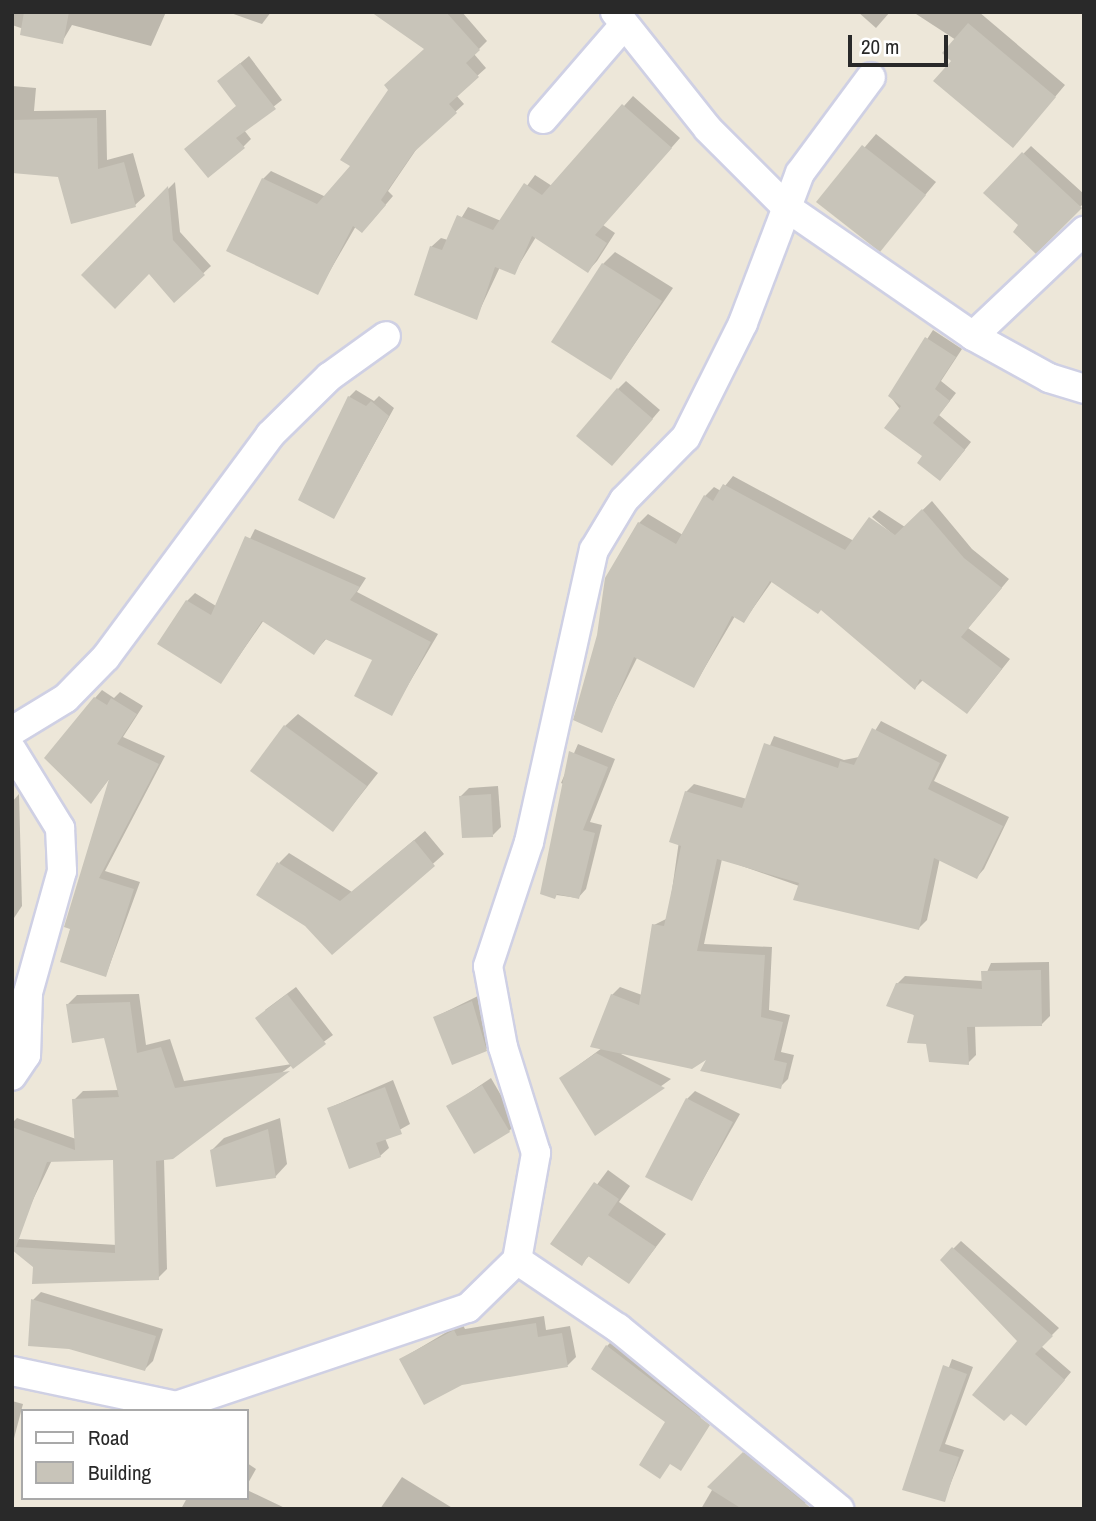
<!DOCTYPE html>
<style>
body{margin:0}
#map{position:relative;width:1096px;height:1521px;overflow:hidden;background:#ede7d9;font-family:"Archivo Narrow",sans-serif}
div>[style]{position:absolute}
.shadow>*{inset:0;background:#0003}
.building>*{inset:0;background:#c8c4b9}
.roads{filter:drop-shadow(2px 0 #cfd0e4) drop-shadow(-2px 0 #cfd0e4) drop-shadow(0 2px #cfd0e4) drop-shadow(0 -2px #cfd0e4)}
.minor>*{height:28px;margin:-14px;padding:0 14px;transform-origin:14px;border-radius:14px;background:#fff}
span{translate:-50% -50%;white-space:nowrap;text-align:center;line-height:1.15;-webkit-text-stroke:6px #fff;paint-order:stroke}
.frame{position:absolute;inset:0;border:14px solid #292929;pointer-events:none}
.legend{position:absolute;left:21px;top:1409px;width:228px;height:91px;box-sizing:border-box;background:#fff;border:2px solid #a9a9a9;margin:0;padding:9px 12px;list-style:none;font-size:21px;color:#292929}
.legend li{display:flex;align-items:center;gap:14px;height:35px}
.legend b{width:35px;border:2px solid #a9a9a9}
.scale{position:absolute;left:848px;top:35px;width:100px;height:32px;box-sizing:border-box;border:4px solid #292929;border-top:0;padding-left:9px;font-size:21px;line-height:24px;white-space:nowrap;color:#292929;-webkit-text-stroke:5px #fff;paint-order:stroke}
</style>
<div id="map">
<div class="shadow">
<i style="clip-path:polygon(12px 12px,166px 12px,151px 46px,72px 25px,62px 42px,12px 25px)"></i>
<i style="clip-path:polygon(228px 12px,271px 12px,262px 24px)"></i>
<i style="clip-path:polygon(374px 12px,462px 12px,487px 41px,474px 54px,486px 68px,456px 95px,464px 104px,420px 144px,388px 191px,393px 196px,370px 223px,356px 226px,317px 293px,263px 179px,271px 171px,326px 197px,353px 166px,426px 49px)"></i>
<i style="clip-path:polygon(858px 12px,890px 12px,876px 28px)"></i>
<i style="clip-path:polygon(913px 12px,979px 12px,1065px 85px,1024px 134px,953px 61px,956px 40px)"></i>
<i style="clip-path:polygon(249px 56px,282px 100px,244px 130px,251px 139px,243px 147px,186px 149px,238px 105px,219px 81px)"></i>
<i style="clip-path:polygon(12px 86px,36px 88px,34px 111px,106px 110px,107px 160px,133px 153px,145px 196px,135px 205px,59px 175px,12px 171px)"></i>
<i style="clip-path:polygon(633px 96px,680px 138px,603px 225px,615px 233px,597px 261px,588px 271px,536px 237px,514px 273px,500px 267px,476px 318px,431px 247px,441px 238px,448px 240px,468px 207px,501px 221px,535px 175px,552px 186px)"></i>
<i style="clip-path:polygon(876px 134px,936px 182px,880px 249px,819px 201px)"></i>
<i style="clip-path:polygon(1031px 146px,1084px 194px,1084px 203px,1036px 251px,1020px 225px,985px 193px)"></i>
<i style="clip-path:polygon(175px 182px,180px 232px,211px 266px,175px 300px,149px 272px,83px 275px)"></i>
<i style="clip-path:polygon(615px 252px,673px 288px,611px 378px,603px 264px)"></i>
<i style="clip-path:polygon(933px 330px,962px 349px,941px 381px,956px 393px,939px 415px,971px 442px,947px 472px,890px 396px)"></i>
<i style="clip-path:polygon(626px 381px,660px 410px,620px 456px,618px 389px)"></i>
<i style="clip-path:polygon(356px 390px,374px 401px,379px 396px,394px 408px,334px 517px,349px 397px)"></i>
<i style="clip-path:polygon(733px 476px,854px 541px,901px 541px,872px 517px,879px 510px,905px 527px,932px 501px,972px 549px,1009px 579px,968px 628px,1010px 659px,975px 703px,924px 679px,915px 688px,822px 608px,773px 580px,744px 621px,735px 616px,694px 686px,638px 656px,601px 730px,639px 523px,648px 514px,683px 535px,705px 496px,714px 487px,721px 491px)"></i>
<i style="clip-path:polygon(255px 529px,366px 578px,357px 592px,438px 634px,391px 714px,375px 659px,327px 638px,314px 653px,264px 620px,221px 682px,187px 601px,195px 593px,216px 606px)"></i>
<i style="clip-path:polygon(102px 690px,114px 698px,120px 692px,143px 706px,123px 737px,165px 756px,105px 871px,140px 882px,106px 975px,62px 961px,110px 778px,91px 802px,95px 698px)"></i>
<i style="clip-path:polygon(298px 714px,378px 773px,333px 830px,285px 726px)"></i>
<i style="clip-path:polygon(881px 721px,947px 755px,934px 781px,1009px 817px,984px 869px,977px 877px,940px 858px,927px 920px,919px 928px,722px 859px,704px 944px,772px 947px,769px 1010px,790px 1015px,781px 1052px,794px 1055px,788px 1079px,780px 1087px,711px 1054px,621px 1054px,671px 1079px,596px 1133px,561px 1078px,602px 1048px,612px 995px,620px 987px,642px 995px,654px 925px,668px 918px,686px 792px,694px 784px,747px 799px,774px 736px,844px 760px,859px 757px)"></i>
<i style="clip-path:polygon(578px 744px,615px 759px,590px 822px,602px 825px,586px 889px,578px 898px,542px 893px,568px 786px,561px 783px)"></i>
<i style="clip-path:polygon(498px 786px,501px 827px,493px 835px,461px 796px,469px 788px)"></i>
<i style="clip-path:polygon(19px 794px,22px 906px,12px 921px,12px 802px)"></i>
<i style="clip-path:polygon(425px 831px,444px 854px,332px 953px,279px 863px,289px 853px,352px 892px)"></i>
<i style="clip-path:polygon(1049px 962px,1050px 1016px,1042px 1024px,975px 1025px,976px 1055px,968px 1063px,928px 1042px,897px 984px,905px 976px,983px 981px,991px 963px)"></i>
<i style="clip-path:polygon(296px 987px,333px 1035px,164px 1159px,167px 1269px,158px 1278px,35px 1267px,12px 1248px,19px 1239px,117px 1245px,115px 1158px,52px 1160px,30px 1206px,12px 1200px,12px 1123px,17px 1118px,76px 1139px,74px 1100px,83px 1091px,119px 1090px,105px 1036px,68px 1004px,77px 995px,139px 994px,146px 1045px,170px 1039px,184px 1081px,292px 1064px,265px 1010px)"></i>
<i style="clip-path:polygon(480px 995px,494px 1041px,486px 1049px,435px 1017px)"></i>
<i style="clip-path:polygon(12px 996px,20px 996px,12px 1048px)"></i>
<i style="clip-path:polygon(491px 1078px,517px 1123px,509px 1131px,448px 1107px)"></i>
<i style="clip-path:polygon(393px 1080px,410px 1124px,385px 1138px,389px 1148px,380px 1156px,329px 1108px)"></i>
<i style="clip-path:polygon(695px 1091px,740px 1114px,692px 1199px,687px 1099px)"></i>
<i style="clip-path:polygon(280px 1118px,287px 1164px,275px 1177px,212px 1150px,224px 1138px)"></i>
<i style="clip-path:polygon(608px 1170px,630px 1186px,619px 1202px,666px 1234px,629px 1282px,590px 1255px,582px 1263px,553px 1243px)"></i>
<i style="clip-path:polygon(961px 1241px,1059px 1328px,1041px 1346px,1071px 1372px,1034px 1416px,1020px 1341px,942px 1260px)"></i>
<i style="clip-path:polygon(41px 1292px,163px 1329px,153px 1361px,145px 1369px,33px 1300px)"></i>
<i style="clip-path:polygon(544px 1316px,546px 1330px,570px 1326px,576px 1357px,568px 1365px,401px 1359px,462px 1323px,465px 1329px)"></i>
<i style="clip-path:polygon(615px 1338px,707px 1408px,660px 1477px,668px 1421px,607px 1346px)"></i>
<i style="clip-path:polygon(952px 1359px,973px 1367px,945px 1444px,964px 1450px,944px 1500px,904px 1489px)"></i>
<i style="clip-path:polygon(12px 1401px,23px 1404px,12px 1446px)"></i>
<i style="clip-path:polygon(753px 1444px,814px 1494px,800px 1509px,701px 1509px,719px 1478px)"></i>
<i style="clip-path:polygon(247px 1463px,256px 1469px,247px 1485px)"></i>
<i style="clip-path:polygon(402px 1477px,454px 1509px,380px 1509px)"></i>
<i style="clip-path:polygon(247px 1490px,287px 1509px,181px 1509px,187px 1498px,247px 1498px)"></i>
</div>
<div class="building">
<i style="clip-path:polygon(24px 12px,69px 12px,63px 44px,20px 35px)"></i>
<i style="clip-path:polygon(371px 12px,446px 12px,480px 50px,466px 63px,479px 77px,449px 104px,457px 113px,414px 152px,381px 200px,386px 205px,362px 233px,353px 226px,318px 295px,226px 251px,262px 178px,317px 204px,350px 166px,340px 160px,388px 90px,384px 85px,424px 49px)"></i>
<i style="clip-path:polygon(968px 23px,1056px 97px,1013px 148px,933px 81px,951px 61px,942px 53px)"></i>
<i style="clip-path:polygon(240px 63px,276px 109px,236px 138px,245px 148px,208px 178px,184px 149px,236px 106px,217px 81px)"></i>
<i style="clip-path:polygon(622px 104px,672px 148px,595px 235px,607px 243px,588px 273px,532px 236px,515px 275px,495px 267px,477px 320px,414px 295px,430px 246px,442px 250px,457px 215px,493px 230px,524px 183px,542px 195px)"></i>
<i style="clip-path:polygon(97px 118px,98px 169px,124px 162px,136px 207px,71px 224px,58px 177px,12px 173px,12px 120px)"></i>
<i style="clip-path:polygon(862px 145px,926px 195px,880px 252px,816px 202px)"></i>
<i style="clip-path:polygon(1022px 152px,1082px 208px,1036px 254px,1013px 232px,1018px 225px,983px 193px)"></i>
<i style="clip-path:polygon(168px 186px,173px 240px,205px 275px,174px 303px,149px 274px,115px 309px,81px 275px)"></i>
<i style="clip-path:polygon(602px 263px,662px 301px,611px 380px,551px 342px)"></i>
<i style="clip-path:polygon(925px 337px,956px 357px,935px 389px,950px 401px,933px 423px,965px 450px,940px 481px,917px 463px,922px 456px,884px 428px,901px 406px,888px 396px)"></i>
<i style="clip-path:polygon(617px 388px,653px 419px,612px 466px,576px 436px)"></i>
<i style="clip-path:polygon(348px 396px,366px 406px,371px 401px,389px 416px,334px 519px,298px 500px)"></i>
<i style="clip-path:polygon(723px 484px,845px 550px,869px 517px,895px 535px,922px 509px,964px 558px,1002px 588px,961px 637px,1002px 669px,967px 714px,920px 679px,915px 690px,821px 610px,818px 614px,770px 581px,744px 623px,732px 616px,694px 688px,634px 657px,602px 733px,573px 720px,597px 635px,605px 578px,638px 522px,676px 544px,704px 495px,713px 501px)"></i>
<i style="clip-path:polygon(245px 536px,360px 587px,350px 600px,431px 642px,392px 716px,354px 696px,372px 660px,325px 639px,314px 655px,262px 621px,221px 684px,157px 644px,186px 600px,211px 615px)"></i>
<i style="clip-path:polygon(94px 697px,107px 705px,111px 698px,137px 714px,117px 744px,159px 764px,99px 878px,134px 889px,106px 977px,60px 962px,70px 929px,64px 927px,109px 779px,91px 804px,44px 758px)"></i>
<i style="clip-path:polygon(284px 725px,367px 786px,333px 832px,250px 771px)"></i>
<i style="clip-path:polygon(872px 728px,940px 763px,928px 789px,1003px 826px,977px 879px,934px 858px,919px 930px,793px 900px,799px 883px,717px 859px,697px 951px,765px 955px,761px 1017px,783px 1022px,774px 1060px,787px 1063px,781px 1089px,700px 1071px,706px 1060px,692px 1069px,590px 1047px,611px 994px,639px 1005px,652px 924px,664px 926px,681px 846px,669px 842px,685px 791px,742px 808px,764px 743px,838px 768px,840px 761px,854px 765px)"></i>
<i style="clip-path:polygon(569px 751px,608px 767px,583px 830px,595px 833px,579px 899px,557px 894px,555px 899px,540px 894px)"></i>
<i style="clip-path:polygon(491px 794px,493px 837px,462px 838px,459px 796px)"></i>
<i style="clip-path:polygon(414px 840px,435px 866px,332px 955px,305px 926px,256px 895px,277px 862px,340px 901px)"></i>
<i style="clip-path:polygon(1041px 970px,1042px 1026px,967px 1027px,969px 1065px,929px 1062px,926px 1044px,907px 1043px,914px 1015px,886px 1006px,896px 983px,982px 989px,981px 971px)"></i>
<i style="clip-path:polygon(287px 994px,326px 1044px,293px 1069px,255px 1018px)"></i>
<i style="clip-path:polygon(472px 1001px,487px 1051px,452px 1065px,433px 1017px)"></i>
<i style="clip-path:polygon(evenodd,130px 1002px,137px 1053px,161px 1047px,175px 1088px,290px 1071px,173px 1159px,156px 1161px,159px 1280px,32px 1284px,33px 1267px,12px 1250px,12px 1127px,75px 1150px,72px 1099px,119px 1097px,104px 1038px,72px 1043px,66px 1004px,130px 1002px,113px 1160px,115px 1253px,16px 1247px,47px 1162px,113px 1160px)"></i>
<i style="clip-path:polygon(596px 1053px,665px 1088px,595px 1136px,559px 1078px)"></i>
<i style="clip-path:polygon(482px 1085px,510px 1132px,474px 1154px,446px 1106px)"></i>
<i style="clip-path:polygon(385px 1087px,402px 1134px,376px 1143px,381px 1157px,349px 1169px,327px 1108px)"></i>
<i style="clip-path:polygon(686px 1098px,733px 1122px,692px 1201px,645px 1177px)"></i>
<i style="clip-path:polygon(268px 1129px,276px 1178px,216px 1187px,210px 1150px)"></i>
<i style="clip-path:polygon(594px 1182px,619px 1199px,608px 1215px,656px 1247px,629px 1284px,588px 1256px,582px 1266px,550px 1244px)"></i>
<i style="clip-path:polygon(952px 1247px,1053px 1336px,1035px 1354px,1065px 1380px,1026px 1426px,1011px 1414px,1004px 1421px,972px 1395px,1017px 1341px,940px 1260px)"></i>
<i style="clip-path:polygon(31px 1299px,156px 1336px,145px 1371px,69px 1349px,28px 1346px)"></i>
<i style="clip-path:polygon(536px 1323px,538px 1337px,562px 1333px,568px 1367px,462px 1385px,424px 1405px,399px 1359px,454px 1330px,457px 1336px)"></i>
<i style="clip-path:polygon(606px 1345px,710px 1425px,681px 1471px,670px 1464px,660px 1479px,639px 1465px,665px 1422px,591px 1369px)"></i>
<i style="clip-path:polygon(943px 1365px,967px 1374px,939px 1451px,959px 1457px,945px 1502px,902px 1490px)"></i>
<i style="clip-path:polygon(743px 1452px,812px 1509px,742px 1509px,707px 1487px)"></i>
</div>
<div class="roads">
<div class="minor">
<i style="left:615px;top:12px;width:149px;rotate:51.5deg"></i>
<i style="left:708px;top:129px;width:110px;rotate:45deg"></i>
<i style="left:786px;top:207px;width:227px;rotate:34.6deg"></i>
<i style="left:973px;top:336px;width:87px;rotate:28.9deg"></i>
<i style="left:1049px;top:378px;width:37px;rotate:17deg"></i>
<i style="left:543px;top:119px;width:124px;rotate:-49.2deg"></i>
<i style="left:973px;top:336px;width:153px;rotate:-43.4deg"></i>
<i style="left:12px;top:731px;width:63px;rotate:-31.4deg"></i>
<i style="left:66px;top:698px;width:57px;rotate:-45.7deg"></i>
<i style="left:106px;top:657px;width:276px;rotate:-53.5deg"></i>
<i style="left:270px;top:435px;width:83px;rotate:-44.5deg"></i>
<i style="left:329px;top:377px;width:70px;rotate:-35.7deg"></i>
<i style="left:12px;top:750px;width:92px;rotate:58.4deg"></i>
<i style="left:60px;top:828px;width:43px;rotate:87.3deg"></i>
<i style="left:62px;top:871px;width:127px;rotate:105.6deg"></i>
<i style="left:28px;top:993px;width:62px;rotate:91.8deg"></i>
<i style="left:26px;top:1055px;width:25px;rotate:124deg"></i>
<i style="left:517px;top:1260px;width:122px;rotate:34deg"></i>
<i style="left:618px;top:1328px;width:286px;rotate:39.3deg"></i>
<i style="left:12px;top:1371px;width:168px;rotate:12deg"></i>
<i style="left:176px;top:1406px;width:308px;rotate:-18.6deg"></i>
<i style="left:468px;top:1308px;width:69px;rotate:-44.4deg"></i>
<i style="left:517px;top:1260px;width:109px;rotate:-79.9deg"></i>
<i style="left:536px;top:1153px;width:111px;rotate:-107.3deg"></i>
<i style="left:503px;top:1047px;width:82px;rotate:-100.5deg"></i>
<i style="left:488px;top:966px;width:131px;rotate:-71.7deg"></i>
<i style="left:529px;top:842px;width:299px;rotate:-77.5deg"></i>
<i style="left:594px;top:550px;width:58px;rotate:-59deg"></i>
<i style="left:624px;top:500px;width:88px;rotate:-45.5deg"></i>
<i style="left:686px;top:437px;width:127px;rotate:-63.4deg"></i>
<i style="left:743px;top:323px;width:160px;rotate:-69.2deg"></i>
<i style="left:800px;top:173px;width:119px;rotate:-53.5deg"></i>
</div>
</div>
<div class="frame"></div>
<ul class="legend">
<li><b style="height:9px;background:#fff"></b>Road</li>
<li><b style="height:19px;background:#c8c4b9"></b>Building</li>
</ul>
<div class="scale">20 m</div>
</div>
